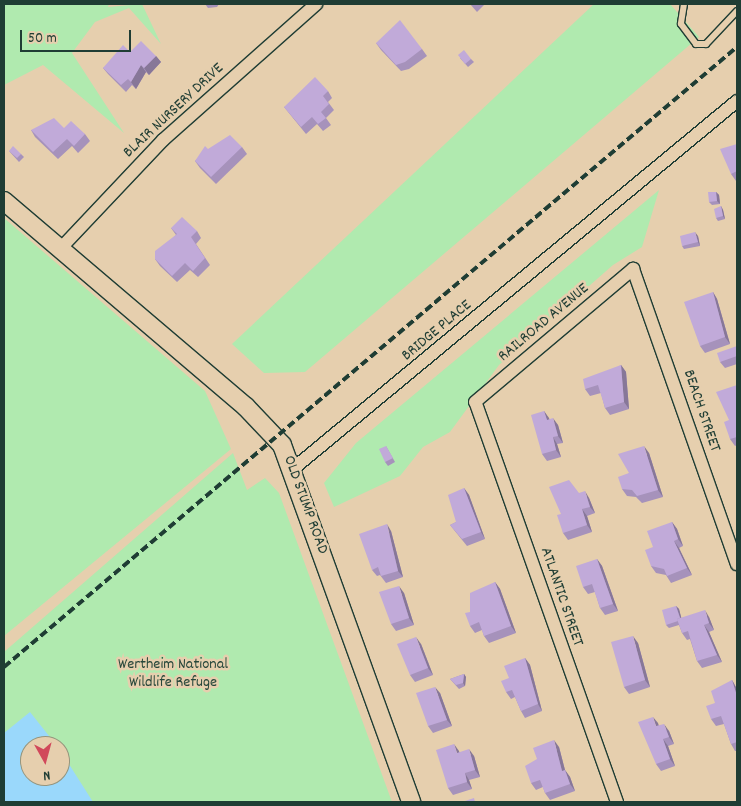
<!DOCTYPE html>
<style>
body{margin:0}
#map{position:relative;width:741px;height:806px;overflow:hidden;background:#e6cfae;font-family:Dekko,sans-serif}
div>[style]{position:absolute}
.green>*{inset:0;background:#b0eaaf}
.water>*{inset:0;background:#9ad8fb}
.roads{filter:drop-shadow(1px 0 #1f3d34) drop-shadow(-1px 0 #1f3d34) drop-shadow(0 1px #1f3d34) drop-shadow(0 -1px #1f3d34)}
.lane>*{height:6px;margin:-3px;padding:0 3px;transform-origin:3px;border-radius:3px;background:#e6cfae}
.street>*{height:12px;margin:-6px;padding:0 6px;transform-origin:6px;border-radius:6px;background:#e6cfae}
.secondary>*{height:18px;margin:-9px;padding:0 9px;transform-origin:9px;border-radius:9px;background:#e6cfae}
.rail>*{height:4px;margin-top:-2px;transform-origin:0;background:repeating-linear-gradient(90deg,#1f3d34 0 8px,transparent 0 12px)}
.wall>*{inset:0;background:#a692bb}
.shaded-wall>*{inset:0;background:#877798}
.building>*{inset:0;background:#c1aad9}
span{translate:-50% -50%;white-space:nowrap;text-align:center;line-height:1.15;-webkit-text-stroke:5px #e6cfae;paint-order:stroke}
.street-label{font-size:16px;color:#1f3d34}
.park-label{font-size:16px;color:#26463a}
.frame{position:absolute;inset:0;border:5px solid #1f3d34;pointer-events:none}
.north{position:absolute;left:20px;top:736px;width:50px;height:50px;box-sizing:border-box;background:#e6cfae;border:1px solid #96957d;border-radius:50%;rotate:173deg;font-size:14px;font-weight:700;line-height:20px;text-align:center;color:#1f3d34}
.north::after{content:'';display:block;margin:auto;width:18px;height:22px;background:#d1495b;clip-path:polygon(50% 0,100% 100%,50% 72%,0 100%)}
.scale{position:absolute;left:20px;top:30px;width:111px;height:22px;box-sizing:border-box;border:2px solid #1f3d34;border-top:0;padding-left:6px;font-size:15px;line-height:18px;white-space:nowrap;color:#1f3d34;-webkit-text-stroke:4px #e6cfae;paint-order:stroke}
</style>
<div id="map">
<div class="green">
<i style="clip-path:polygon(4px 4px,109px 4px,108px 7px,142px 4px,161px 44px,129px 8px,95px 22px,72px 53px,124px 133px,43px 65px,4px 85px)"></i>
<i style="clip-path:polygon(594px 4px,670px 4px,699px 37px,305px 372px,264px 373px,232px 344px)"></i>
<i style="clip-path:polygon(659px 190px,642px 247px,613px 265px,499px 365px,450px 432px,423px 447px,400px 476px,334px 507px,324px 483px,356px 443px)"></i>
<i style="clip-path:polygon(4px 218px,205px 391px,231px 449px,4px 636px)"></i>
<i style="clip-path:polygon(evenodd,233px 453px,247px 490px,265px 478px,279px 493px,392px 802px,4px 802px,4px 652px,233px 453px,30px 746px,60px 746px,60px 776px,30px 776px,30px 746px)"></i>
</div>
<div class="water">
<i style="clip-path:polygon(30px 712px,57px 746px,30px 746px,30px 776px,60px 776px,60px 750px,93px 802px,4px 802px,4px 733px)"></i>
</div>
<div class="roads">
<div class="lane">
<i style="left:684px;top:4px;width:20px;rotate:99deg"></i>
<i style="left:681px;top:24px;width:25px;rotate:53deg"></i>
<i style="left:696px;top:44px;width:10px"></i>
<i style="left:706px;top:44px;width:45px;rotate:-46.8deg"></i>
</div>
<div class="street">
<i style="left:61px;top:248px;width:149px;rotate:-46.6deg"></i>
<i style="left:163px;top:140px;width:205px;rotate:-41.6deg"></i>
<i style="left:294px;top:468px;width:575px;rotate:-39.64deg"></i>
<i style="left:617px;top:802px;width:424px;rotate:-109.5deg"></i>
<i style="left:475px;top:402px;width:207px;rotate:-40.1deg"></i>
<i style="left:633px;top:269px;width:313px;rotate:70.6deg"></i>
</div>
<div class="secondary">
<i style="left:4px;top:201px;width:318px;rotate:40.4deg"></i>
<i style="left:246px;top:407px;width:52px;rotate:46.5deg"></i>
<i style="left:282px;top:445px;width:380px;rotate:70.1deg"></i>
</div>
</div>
<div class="rail">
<i style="left:4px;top:667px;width:960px;rotate:-40.23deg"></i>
</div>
<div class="wall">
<i style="clip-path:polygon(205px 4px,219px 4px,217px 7px,208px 8px)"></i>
<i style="clip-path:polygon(470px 4px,485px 4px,477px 12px)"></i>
<i style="clip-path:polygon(376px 43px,422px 49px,427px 56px,409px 69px,401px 71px,381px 50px)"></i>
<i style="clip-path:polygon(130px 52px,156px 56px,161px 62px,149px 75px,146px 72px,136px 89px,132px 85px,126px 92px,108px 74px,103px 68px)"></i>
<i style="clip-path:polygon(460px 58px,471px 59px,474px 62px,468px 67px)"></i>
<i style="clip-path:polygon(328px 91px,332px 98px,328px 102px,334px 110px,326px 118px,331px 125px,323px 131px,317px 124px,306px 134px,284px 107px)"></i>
<i style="clip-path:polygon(64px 128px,85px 134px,90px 141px,78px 153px,72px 146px,58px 159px,35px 137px,31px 130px)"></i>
<i style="clip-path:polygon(737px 144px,737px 180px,736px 181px,731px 174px)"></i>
<i style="clip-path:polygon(242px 147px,247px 154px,216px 184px,200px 168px,195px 161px,208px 149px)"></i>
<i style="clip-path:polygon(9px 151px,21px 154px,24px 157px,19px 162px)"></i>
<i style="clip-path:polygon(716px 192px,719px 195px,720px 204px,712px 205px,709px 202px)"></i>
<i style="clip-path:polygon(721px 206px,723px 210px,725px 219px,718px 221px,716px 218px)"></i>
<i style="clip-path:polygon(171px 228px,197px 231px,201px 238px,196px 244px,210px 265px,198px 277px,190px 270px,177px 282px,160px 266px,155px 259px,176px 235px)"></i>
<i style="clip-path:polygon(698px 236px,700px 246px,684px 249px,682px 246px)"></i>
<i style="clip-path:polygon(713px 292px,717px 299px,730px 344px,705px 353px,700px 346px)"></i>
<i style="clip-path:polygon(737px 346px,737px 364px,725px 368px,720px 362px)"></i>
<i style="clip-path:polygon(621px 365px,626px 372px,629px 409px,610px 415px,605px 408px,601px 393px,590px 396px,585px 389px)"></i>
<i style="clip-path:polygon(737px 385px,737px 445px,735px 446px,730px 439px,729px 420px)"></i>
<i style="clip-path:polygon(544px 411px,549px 419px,558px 425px,563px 443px,557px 444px,561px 457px,547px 461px,542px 454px)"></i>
<i style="clip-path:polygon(386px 446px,395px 462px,388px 466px,385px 462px)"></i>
<i style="clip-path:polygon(649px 453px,663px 497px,642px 503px,636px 497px,627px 496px,622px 489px,629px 473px)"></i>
<i style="clip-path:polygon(464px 488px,469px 495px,485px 539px,467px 546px,450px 525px,456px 522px)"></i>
<i style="clip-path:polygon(579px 493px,589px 498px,595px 513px,587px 516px,592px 532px,568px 540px,563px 533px,561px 514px)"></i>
<i style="clip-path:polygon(672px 522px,677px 529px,683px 546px,679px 548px,692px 575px,671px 583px,666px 575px,656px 573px,651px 566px,653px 547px)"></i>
<i style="clip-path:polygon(391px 531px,403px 577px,386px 583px,380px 575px,377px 576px,372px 570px)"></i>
<i style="clip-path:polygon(597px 559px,602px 566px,618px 611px,605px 615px,600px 608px,595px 592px,588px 594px,583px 587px)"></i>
<i style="clip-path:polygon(495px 582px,500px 589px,516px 633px,489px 643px,484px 636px,482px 630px,475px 633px,470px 626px,470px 612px)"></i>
<i style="clip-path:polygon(404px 593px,414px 625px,396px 631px,391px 624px)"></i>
<i style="clip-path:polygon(676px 606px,679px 609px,681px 618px,709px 617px,714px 630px,709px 632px,722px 662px,702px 668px,697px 661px,690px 639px,687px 640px,682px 633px,679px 625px,669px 628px,666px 625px)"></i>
<i style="clip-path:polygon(638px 643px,650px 687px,629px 694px,624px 687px)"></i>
<i style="clip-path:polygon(421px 644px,433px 675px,415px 682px,410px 675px)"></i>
<i style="clip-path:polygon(525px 658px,530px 665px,542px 711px,525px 718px,521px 711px,515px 697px,511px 699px,506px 692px,509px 678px)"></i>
<i style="clip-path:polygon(464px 674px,466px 677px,465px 686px,459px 689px,450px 679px)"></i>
<i style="clip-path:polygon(732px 680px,737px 689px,737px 751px,735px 751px,731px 744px,724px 724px,716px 726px,711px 719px,715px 703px)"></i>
<i style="clip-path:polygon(440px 693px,452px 726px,433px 733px,428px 726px)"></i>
<i style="clip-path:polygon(658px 723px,658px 726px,669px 731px,674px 744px,668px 746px,675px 766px,661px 771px,656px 764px)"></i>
<i style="clip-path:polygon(559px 747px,565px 770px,570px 777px,575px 791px,550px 800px,545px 793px,543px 787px,536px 790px,531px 783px)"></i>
<i style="clip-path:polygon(459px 751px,459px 752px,474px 756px,480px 777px,469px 780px,472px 789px,453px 795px,448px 788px)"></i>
</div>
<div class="shaded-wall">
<i style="clip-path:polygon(156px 56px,161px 62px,149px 75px,144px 68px)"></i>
<i style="clip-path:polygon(141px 65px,146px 72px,136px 89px,131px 82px)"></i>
<i style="clip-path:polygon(716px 192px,719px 195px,720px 204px,717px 201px)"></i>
<i style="clip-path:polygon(721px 206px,723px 210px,725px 219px,723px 216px)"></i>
<i style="clip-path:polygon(695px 232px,698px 236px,700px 246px,698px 242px)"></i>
<i style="clip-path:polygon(713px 292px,717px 299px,730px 344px,725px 337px)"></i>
<i style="clip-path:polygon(621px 365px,626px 372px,629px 409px,624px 402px)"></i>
<i style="clip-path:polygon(544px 411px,549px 418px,552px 427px,547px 420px)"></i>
<i style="clip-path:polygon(553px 418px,558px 425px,563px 443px,558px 436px)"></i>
<i style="clip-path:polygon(553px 437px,557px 444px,561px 457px,556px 450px)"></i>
<i style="clip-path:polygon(644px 446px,649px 453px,663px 497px,658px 490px)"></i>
<i style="clip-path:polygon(464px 488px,469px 495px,485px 539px,481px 532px)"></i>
<i style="clip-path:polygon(585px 491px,589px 498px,595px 513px,590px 507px)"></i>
<i style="clip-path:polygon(582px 509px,587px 516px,592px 532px,587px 525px)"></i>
<i style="clip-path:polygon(672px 522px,677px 529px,683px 546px,678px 539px)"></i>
<i style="clip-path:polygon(387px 524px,391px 531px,403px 577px,398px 571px)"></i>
<i style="clip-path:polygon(674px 541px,679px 548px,692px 575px,687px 568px)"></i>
<i style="clip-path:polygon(597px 559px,602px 566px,618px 611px,613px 604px)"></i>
<i style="clip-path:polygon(495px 582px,500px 589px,516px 633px,511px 626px)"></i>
<i style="clip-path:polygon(399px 586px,404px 593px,414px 625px,409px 618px)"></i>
<i style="clip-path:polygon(676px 606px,679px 609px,683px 624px,681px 620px)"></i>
<i style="clip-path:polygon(705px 610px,709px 617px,714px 630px,709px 623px)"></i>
<i style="clip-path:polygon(704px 625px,709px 632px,722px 662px,717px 655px)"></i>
<i style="clip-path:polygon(633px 636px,638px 643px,650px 687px,645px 680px)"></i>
<i style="clip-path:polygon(416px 637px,421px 644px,433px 675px,428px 668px)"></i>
<i style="clip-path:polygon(525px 658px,530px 665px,542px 711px,538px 704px)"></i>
<i style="clip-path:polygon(464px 674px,466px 677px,465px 686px,463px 683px)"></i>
<i style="clip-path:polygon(732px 680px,737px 689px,737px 696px)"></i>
<i style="clip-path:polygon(435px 687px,440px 693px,452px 726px,447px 720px)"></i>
<i style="clip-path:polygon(653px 717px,658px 723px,661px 733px,656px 726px)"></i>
<i style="clip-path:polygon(664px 724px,669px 731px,674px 744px,669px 737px)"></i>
<i style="clip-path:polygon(663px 739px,668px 746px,675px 766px,670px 759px)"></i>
<i style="clip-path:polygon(554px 740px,559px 747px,567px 778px,562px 771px)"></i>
<i style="clip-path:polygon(454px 744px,459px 751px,461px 760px,457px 753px)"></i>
<i style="clip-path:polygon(469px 749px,474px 756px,480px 777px,475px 770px)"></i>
<i style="clip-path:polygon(565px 770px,570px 777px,575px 791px,570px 784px)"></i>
<i style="clip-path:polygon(465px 773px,469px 780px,472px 789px,467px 782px)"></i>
</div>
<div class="building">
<i style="clip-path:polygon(400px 20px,422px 49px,405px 62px,396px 65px,376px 43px)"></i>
<i style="clip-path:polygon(141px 41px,156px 56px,144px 68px,141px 65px,131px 82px,128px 79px,121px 85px,103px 68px,123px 45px,130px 52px)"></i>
<i style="clip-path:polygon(464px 50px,471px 59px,465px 64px,458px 55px)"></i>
<i style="clip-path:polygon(315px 77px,328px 91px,323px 96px,329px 104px,321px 112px,326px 118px,318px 124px,312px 117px,301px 127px,284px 107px)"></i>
<i style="clip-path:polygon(54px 118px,64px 128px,71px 121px,85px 134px,74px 146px,67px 139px,53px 152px,31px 130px)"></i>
<i style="clip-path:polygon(230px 135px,242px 147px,211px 177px,195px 161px,205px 146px,208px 149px)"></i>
<i style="clip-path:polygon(737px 144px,737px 171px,731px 174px,720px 149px)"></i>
<i style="clip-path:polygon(13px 146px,21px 154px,17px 158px,9px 151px)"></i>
<i style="clip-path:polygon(708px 192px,716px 192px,717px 201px,709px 202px)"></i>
<i style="clip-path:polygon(721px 206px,723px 216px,716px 218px,714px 209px)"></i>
<i style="clip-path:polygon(182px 217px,197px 231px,191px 237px,205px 258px,193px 271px,185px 263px,172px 276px,155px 259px,155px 251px,177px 234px,171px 228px)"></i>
<i style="clip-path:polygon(695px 232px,698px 242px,682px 246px,680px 236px)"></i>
<i style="clip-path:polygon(713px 292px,725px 337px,700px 346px,684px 302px)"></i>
<i style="clip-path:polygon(737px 346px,737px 356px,720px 362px,717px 353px)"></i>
<i style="clip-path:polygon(621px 365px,624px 402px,605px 408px,598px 385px,585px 389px,583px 379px)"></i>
<i style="clip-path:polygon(737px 385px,737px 437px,730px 439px,724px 422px,729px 420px,716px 392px)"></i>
<i style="clip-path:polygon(544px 411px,547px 420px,553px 418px,558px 436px,553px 437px,556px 450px,542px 454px,531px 415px)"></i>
<i style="clip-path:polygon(386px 446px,393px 458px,385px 462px,379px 449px)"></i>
<i style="clip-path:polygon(644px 446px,658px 490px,637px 496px,632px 490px,622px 489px,618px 477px,629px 473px,618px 454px)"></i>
<i style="clip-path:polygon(569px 480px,579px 493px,585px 491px,590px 507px,582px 509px,587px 525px,563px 533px,557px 515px,561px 514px,549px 487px)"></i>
<i style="clip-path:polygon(464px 488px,481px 532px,462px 539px,450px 525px,456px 522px,448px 495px)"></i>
<i style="clip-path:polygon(672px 522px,678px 539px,674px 541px,687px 568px,667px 576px,664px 569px,651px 566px,645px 550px,653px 547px,647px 531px)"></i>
<i style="clip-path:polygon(387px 524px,398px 571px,381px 576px,378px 567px,372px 570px,359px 534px)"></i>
<i style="clip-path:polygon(597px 559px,613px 604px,600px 608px,592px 584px,583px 587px,576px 566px)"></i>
<i style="clip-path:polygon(495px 582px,511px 626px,484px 636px,479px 622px,470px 626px,465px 613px,470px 612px,470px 593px)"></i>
<i style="clip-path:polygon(399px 586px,409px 618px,391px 624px,379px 592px)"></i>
<i style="clip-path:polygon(676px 606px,680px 618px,677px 619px,678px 621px,666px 625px,662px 610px)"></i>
<i style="clip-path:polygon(705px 610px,709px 623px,704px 625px,717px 655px,697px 661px,688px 631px,682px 633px,677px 619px)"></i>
<i style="clip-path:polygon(633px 636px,645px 680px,624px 687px,611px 642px)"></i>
<i style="clip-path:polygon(416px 637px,428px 668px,410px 675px,397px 644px)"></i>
<i style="clip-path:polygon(525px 658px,538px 704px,521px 711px,512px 690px,506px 692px,501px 681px,509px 678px,504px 666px)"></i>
<i style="clip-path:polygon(464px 674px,463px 683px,456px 685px,450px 679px)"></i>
<i style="clip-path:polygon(732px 680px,737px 696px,737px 742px,731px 744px,721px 716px,711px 719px,706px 706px,715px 703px,711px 691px)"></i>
<i style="clip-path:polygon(435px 687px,447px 720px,428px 726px,416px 693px)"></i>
<i style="clip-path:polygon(653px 717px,656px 726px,664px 724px,669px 737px,663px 739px,670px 759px,656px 764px,638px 722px)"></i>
<i style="clip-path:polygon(554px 740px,562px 771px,565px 770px,570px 784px,545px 793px,540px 780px,531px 783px,525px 766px,537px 759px,533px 748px)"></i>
<i style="clip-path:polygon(454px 744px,457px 753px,469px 749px,475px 770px,465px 773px,467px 782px,448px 788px,436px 750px)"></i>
<i style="clip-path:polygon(474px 798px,475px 802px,462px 802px)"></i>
</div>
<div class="street-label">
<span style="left:174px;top:111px;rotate:-43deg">BLAIR NURSERY DRIVE</span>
<span style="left:544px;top:323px;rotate:-40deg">RAILROAD AVENUE</span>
<span style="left:437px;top:331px;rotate:-40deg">BRIDGE PLACE</span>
<span style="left:701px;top:411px;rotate:71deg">BEACH STREET</span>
<span style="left:305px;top:505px;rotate:70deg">OLD STUMP ROAD</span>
<span style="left:561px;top:597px;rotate:71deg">ATLANTIC STREET</span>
</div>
<div class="park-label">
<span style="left:173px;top:674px">Wertheim National<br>Wildlife Refuge</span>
</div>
<div class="frame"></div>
<div class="north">N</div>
<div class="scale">50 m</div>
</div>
